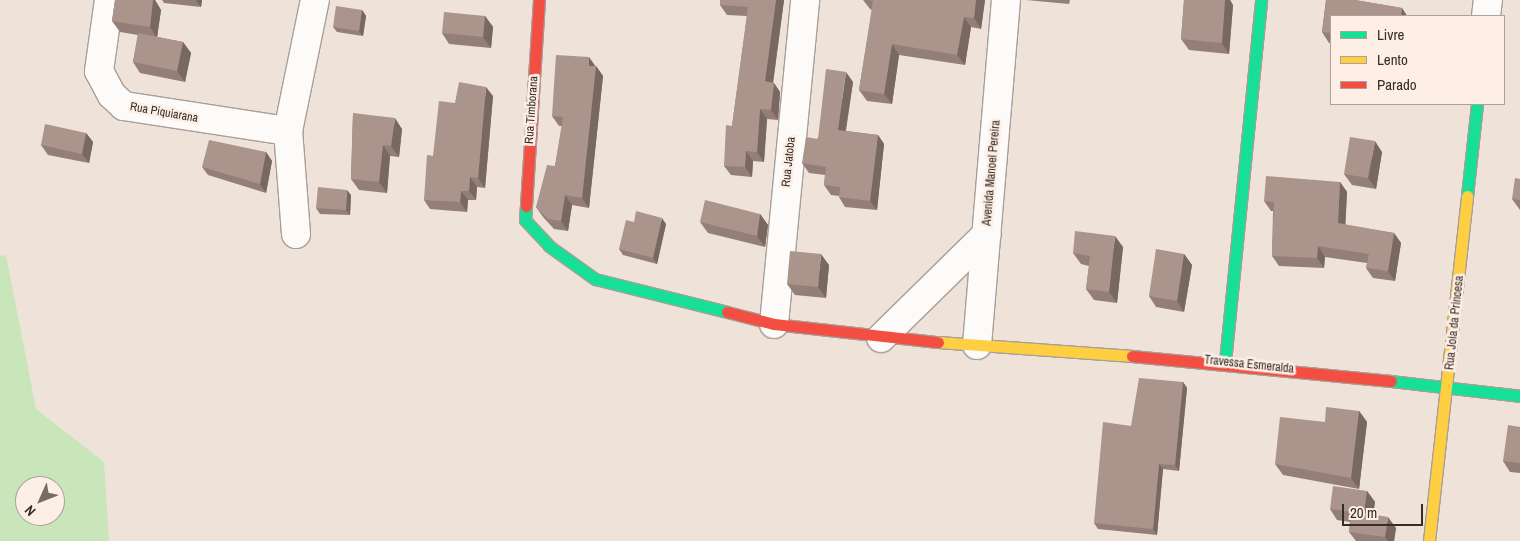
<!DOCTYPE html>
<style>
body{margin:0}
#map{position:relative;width:1520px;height:541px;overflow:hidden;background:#efe2d9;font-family:"Archivo Narrow",sans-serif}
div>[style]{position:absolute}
.green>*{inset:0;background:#c9e5ba}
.roads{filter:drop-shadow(1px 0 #a89e98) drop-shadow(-1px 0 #a89e98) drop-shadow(0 1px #a89e98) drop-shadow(0 -1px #a89e98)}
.street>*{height:28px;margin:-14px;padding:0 14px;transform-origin:14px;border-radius:14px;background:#fdfbf9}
.fast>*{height:11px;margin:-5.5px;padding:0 5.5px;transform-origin:5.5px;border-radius:5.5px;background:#16e098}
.slow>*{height:11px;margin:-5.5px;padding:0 5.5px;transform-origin:5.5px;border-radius:5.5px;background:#ffcf43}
.jam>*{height:11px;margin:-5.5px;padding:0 5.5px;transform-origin:5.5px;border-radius:5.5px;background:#f24e42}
.wall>*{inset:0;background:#937f78}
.shaded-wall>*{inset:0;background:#786861}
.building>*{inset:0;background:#ab948b}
span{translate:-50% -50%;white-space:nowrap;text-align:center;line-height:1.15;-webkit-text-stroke:5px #feefe6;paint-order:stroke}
.street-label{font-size:12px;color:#362d27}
.legend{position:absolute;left:1330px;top:15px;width:175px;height:90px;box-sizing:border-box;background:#feefe6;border:1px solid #aea19a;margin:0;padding:6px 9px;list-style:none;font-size:15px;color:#362d27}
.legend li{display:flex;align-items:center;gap:10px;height:25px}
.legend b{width:25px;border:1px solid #aea19a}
.north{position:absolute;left:15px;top:476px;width:50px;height:50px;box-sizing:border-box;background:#feefe6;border:1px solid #aea19a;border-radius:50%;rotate:226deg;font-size:14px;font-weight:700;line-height:20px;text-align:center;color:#362d27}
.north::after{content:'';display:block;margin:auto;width:18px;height:22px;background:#776c65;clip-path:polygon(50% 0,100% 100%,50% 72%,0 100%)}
.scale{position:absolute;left:1342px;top:504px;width:81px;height:22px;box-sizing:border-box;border:2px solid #362d27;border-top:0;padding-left:6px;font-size:15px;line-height:18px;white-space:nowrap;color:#362d27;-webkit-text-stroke:4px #feefe6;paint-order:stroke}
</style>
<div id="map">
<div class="green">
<i style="clip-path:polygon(evenodd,6px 255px,36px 409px,104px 462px,109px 541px,0 541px,0 256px,6px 255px,25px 486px,55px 486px,55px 516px,25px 516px,25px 486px)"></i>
</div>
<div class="roads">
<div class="street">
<i style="left:109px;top:0;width:72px;rotate:98deg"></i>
<i style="left:99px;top:71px;width:27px;rotate:62deg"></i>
<i style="left:112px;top:95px;width:16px;rotate:43deg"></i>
<i style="left:124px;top:106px;width:166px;rotate:8.7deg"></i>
<i style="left:1486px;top:16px;width:16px;rotate:-83deg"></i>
<i style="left:296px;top:234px;width:103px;rotate:-94.4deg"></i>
<i style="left:288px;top:131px;width:134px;rotate:-78.4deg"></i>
<i style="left:774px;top:324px;width:325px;rotate:-84.5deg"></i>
<i style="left:881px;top:338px;width:148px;rotate:-44.5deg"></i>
<i style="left:977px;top:345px;width:346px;rotate:-85.2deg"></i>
</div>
<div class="fast">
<i style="left:1467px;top:196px;width:93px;rotate:-83.8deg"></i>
<i style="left:526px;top:206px;width:14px;rotate:94deg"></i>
<i style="left:525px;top:220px;width:35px;rotate:47deg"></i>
<i style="left:549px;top:246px;width:57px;rotate:35.7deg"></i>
<i style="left:595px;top:279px;width:136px;rotate:14deg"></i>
<i style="left:1225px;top:362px;width:364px;rotate:-84.3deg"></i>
<i style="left:1391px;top:381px;width:130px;rotate:6.6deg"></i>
</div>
<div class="slow">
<i style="left:938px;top:342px;width:195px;rotate:4.1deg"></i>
<i style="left:1429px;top:541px;width:347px;rotate:-83.7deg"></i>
</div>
<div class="jam">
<i style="left:526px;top:206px;width:206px;rotate:-86.4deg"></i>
<i style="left:727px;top:312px;width:49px;rotate:14.3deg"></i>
<i style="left:774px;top:324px;width:165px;rotate:6.3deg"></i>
<i style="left:1132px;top:356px;width:260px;rotate:5.5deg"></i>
</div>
</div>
<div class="wall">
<i style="clip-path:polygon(115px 0,155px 0,161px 10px,157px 37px,183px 42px,191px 53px,185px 82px,140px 73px,133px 62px,138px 35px,120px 32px,112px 21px)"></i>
<i style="clip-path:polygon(162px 0,202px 0,201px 7px,164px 3px)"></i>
<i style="clip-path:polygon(784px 0,773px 82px,780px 92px,778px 120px,767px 119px,764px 162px,753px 161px,752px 177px,731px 175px,724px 166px,732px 126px,747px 16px,727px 15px,720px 5px)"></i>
<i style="clip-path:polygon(863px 0,985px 0,981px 29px,971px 27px,965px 65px,899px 55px,892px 104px,867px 101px,859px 90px,872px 10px,870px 9px)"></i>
<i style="clip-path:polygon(1026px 0,1070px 0,1069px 4px)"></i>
<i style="clip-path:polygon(1184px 0,1230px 0,1233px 5px,1229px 54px,1189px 50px,1181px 39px)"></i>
<i style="clip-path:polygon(1326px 0,1355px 0,1402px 8px,1407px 16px,1331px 16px,1331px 43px,1329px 43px,1322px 32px)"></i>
<i style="clip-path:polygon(362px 10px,366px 16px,363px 36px,337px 32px,333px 27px)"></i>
<i style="clip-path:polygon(485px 16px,493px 27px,491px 48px,449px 44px,442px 33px)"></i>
<i style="clip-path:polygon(595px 66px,596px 66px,603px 76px,589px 208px,572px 205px,568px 231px,554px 229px,543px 217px,536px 207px,555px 166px,562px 126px,559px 126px,552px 116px)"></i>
<i style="clip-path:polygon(853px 82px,846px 131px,878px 135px,884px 144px,877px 210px,845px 207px,839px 197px,839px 196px,831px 195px,824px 185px,825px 175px,809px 173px,802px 163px)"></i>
<i style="clip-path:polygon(493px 96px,485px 188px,477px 187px,476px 200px,468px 200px,467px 212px,430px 209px,424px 200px,433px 156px,455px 103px)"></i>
<i style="clip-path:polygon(353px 113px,402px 129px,399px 157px,390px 156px,387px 193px,359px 190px,351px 179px)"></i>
<i style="clip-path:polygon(86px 133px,93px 142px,89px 163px,48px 155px,41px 145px)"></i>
<i style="clip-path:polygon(266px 152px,272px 161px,266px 193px,208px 175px,202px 167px)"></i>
<i style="clip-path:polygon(1382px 152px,1376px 189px,1352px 185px,1344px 174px)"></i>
<i style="clip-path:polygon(1520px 179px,1520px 210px,1512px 199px)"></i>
<i style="clip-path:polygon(1340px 182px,1347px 192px,1345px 225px,1394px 233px,1401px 243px,1395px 281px,1373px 278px,1366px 268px,1367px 263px,1325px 257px,1324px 268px,1279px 266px,1272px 256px,1273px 211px,1271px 211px,1264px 201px)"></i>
<i style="clip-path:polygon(351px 195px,350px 215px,320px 214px,316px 208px)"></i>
<i style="clip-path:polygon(760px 214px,768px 225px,765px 247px,708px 233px,700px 222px)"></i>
<i style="clip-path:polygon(634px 222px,666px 224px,657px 264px,623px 255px,619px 249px)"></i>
<i style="clip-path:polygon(1123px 247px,1117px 303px,1094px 300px,1086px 289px,1089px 266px,1081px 264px,1073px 253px)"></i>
<i style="clip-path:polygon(1184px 254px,1192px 265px,1184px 312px,1156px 307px,1149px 296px)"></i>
<i style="clip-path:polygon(829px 265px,826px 298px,795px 295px,787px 284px)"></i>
<i style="clip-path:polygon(1183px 382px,1187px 388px,1179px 471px,1163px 469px,1157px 535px,1098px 529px,1094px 523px,1131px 426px)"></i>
<i style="clip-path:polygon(1359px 411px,1367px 422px,1359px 489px,1283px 475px,1275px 464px,1325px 422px)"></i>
<i style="clip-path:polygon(1520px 427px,1520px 473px,1510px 472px,1503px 461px)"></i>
<i style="clip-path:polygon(1367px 491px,1375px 502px,1373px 514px,1396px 528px,1394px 541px,1356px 541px,1349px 532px,1350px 522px,1337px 520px,1330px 509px)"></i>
</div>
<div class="shaded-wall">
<i style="clip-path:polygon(153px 0,155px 0,161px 10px,157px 38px,150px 27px)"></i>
<i style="clip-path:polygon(196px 0,202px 0,201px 7px)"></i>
<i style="clip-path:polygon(776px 0,784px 0,772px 91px,765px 81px)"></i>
<i style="clip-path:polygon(976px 0,985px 0,981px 29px,974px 18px)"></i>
<i style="clip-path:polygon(1225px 0,1230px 0,1233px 5px,1229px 54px,1222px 43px)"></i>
<i style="clip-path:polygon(1402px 8px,1407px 16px,1401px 16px)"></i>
<i style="clip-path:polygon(362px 10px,366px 16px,363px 36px,359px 31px)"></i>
<i style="clip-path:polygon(485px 16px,493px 27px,491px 48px,483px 37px)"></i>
<i style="clip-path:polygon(964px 17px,971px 27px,965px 65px,957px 55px)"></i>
<i style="clip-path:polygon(183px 42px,191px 53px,185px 82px,177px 71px)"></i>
<i style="clip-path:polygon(892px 44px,899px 55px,892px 104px,884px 94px)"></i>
<i style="clip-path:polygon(589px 57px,596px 67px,589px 66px)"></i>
<i style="clip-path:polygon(596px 66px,603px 76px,589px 208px,582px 198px)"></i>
<i style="clip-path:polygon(846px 72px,853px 82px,844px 140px,838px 130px)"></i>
<i style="clip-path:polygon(774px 83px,780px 92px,778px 120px,771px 110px)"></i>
<i style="clip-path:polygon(486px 87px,493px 96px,485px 188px,478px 178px)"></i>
<i style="clip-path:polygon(760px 109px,767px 119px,764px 162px,757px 152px)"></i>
<i style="clip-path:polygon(395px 118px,402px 129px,399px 157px,391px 146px)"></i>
<i style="clip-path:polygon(86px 133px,93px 142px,89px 163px,82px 154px)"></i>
<i style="clip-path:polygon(878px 135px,884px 144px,877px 210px,870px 201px)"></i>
<i style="clip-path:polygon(1375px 141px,1382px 152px,1376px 189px,1368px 178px)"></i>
<i style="clip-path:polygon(383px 145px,390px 156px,387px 193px,379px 182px)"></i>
<i style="clip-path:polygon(746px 151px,753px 161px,752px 177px,745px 167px)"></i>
<i style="clip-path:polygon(266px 152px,272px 161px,266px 193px,260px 184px)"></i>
<i style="clip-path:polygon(470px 177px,477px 187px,476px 200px,469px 191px)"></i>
<i style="clip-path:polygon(1340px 182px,1347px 192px,1345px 234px,1338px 223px)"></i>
<i style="clip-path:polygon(347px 190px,351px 195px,350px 215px,346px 210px)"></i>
<i style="clip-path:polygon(461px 191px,468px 200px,467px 212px,460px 202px)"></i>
<i style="clip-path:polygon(565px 195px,572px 205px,568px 231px,561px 221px)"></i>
<i style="clip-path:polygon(760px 214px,768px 225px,765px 247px,757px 236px)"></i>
<i style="clip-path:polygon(662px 218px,666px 224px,657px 264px,653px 258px)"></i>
<i style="clip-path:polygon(1394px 233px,1401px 243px,1395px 281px,1388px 271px)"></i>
<i style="clip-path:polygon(1115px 236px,1123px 247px,1117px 303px,1109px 292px)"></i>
<i style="clip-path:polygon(1318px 246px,1325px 257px,1324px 268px,1317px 258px)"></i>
<i style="clip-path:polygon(821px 254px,829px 265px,826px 298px,818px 287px)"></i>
<i style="clip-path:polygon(1184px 254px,1192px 265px,1184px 312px,1177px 301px)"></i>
<i style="clip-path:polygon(1183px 382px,1187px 388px,1179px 471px,1175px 465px)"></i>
<i style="clip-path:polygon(1359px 411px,1367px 422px,1359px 489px,1351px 478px)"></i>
<i style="clip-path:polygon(1159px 464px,1163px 469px,1157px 535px,1153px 529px)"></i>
<i style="clip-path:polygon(1367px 491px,1375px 502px,1372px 524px,1364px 513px)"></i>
<i style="clip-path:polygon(1388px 517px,1396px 528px,1394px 541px,1388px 541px,1385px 537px)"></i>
</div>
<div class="building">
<i style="clip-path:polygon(115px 0,153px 0,150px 27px,112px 21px)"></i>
<i style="clip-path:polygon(720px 0,776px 0,765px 81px,774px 83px,771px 110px,760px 109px,757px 152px,746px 151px,745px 167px,724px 166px,726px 125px,732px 126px,748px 7px,720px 5px)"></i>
<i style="clip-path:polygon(869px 0,976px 0,974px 18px,964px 17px,957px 55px,892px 44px,884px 94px,859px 90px,873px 1px)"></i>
<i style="clip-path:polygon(1184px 0,1225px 0,1222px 43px,1181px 39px)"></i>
<i style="clip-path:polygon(1326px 0,1355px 0,1402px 8px,1401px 16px,1331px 16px,1331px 33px,1322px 32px)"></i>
<i style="clip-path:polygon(336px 6px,362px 10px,359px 31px,333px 27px)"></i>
<i style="clip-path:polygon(444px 12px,485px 16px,483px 37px,442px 33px)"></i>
<i style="clip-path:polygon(138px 33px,183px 42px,177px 71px,133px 62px)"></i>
<i style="clip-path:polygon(556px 55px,589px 57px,589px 66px,596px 66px,582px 198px,565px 195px,561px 221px,548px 219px,536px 207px,547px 165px,555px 166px,563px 117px,552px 116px)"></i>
<i style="clip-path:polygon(826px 69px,846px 72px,838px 130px,878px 135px,870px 201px,839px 197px,840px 187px,824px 185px,826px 167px,802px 163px,806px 137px,818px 139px)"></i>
<i style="clip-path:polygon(459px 82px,486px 87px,478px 178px,470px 177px,469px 191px,461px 191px,460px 202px,424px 200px,427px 155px,433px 156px,439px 101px,455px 103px)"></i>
<i style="clip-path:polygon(353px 113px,395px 118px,391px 146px,383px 145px,379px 182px,351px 179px)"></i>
<i style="clip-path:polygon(45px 124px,86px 133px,82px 154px,41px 145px)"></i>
<i style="clip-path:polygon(1350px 137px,1375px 141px,1368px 178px,1344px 174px)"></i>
<i style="clip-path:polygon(209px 140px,266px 152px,260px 184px,202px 167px)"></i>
<i style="clip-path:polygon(1266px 176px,1340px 182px,1338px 223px,1394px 233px,1388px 271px,1366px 268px,1369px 254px,1318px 246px,1317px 258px,1272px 256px,1274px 202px,1264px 201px)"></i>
<i style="clip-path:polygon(1515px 178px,1520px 179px,1520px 200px,1512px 199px)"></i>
<i style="clip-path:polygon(318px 187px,347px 190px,346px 210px,316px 208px)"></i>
<i style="clip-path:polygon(705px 200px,760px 214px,757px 236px,700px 222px)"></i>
<i style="clip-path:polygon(636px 211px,662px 218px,653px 258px,619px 249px,626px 220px,634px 222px)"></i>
<i style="clip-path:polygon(1075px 231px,1115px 236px,1109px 292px,1086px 289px,1090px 256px,1073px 253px)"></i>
<i style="clip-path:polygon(1156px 249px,1184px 254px,1177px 301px,1149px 296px)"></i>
<i style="clip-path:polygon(790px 251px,821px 254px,818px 287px,787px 284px)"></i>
<i style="clip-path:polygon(1139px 378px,1183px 382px,1175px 465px,1159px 464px,1153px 529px,1094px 523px,1103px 422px,1131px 426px)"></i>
<i style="clip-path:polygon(1326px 407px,1359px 411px,1351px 478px,1275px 464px,1280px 417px,1325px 422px)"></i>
<i style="clip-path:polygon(1508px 425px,1520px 427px,1520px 463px,1503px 461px)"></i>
<i style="clip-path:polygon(1333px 486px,1367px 491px,1364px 513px,1388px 517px,1385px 537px,1349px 532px,1352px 512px,1330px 509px)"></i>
</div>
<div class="street-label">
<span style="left:532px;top:110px;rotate:-86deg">Rua Timborana</span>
<span style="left:164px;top:113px;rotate:10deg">Rua Piquiarana</span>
<span style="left:789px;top:162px;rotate:-84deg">Rua Jatoba</span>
<span style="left:992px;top:173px;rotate:-85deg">Avenida Manoel Pereira</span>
<span style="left:1455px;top:323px;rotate:-84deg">Rua Joia da Princesa</span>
<span style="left:1249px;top:365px;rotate:6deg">Travessa Esmeralda</span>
</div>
<ul class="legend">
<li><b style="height:6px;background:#16e098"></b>Livre</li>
<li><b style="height:6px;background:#ffcf43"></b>Lento</li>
<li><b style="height:6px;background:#f24e42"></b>Parado</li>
</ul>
<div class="north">N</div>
<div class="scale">20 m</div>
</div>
